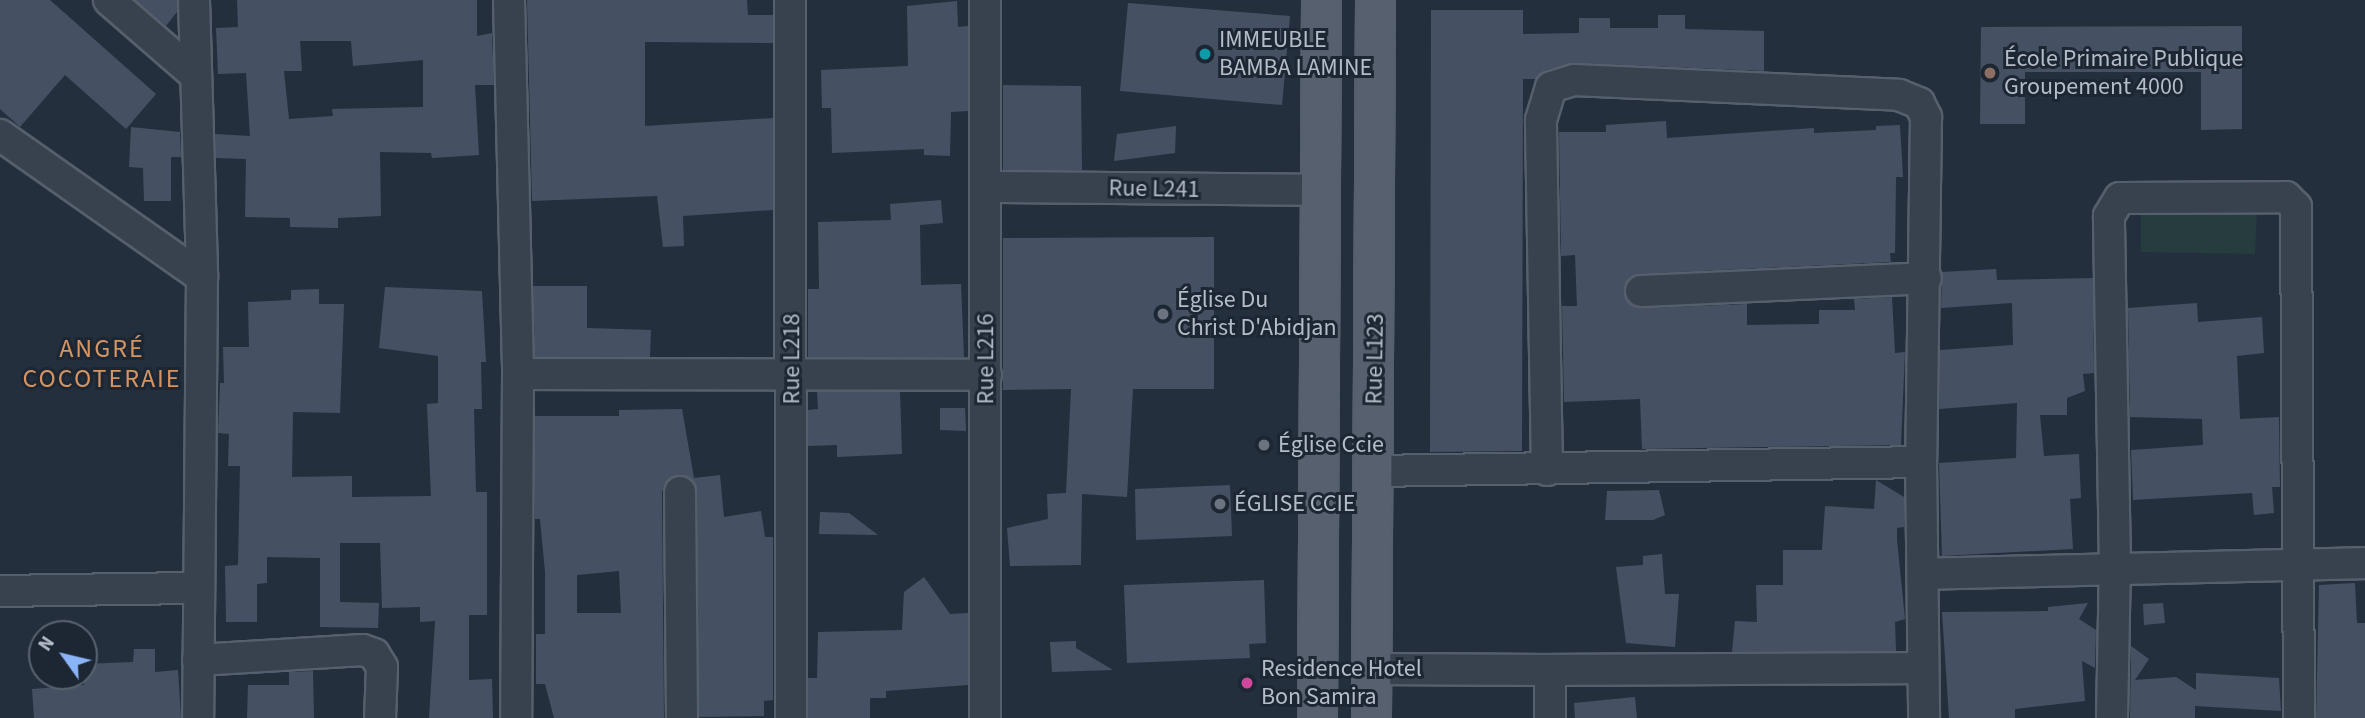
<!DOCTYPE html>
<meta charset="utf-8">
<style>
body{margin:0}
#map{position:relative;width:2365px;height:718px;overflow:hidden;background:#242f3e;font-family:"Source Sans 3",sans-serif}
div>[style]{position:absolute}
.green>*{inset:0;background:#263c3f}
.building>*{inset:0;background:#455162}
.roads{filter:drop-shadow(2px 0 #565f6c) drop-shadow(-2px 0 #565f6c) drop-shadow(0 2px #565f6c) drop-shadow(0 -2px #565f6c)}
.minor>*{height:30px;margin:-15px;padding:0 15px;transform-origin:15px;border-radius:15px;background:#38414e}
.major>*{height:37px;margin:-18.5px;padding:0 18.5px;transform-origin:18.5px;border-radius:18.5px;background:#56606e}
.dots>*{width:19px;height:19px;translate:-50% -50%;box-sizing:border-box;border:4px solid #1d2633;border-radius:50%}
span{translate:-50% -50%;white-space:nowrap;text-align:center;line-height:1.15;-webkit-text-stroke:6px #1d2633;paint-order:stroke}
.poi-label{font-size:24px;color:#b4bcc9}
.left{translate:0 -50%;text-align:left}
.street-label{font-size:24px;color:#b4bcc9}
.neighbourhood-label{font-size:26px;color:#d59563;letter-spacing:2px}
.north{position:absolute;left:28px;top:620px;width:70px;height:70px;box-sizing:border-box;background:#1d2633;border:2px solid #59626f;border-radius:50%;rotate:304deg;font-size:19px;font-weight:700;line-height:28px;text-align:center;color:#b4bcc9}
.north::after{content:'';display:block;margin:auto;width:24px;height:32px;background:#8ab4f8;clip-path:polygon(50% 0,100% 100%,50% 72%,0 100%)}
</style>
<div id="map">
<div class="green">
<i style="clip-path:polygon(2141px 209px,2257px 209px,2255px 254px,2141px 252px)"></i>
</div>
<div class="building">
<i style="clip-path:polygon(0 0,50px 0,156px 94px,126px 129px,65px 75px,20px 127px,0 109px)"></i>
<i style="clip-path:polygon(136px 0,177px 0,177px 12px,166px 26px)"></i>
<i style="clip-path:polygon(evenodd,237px 0,477px 0,477px 36px,492px 33px,494px 85px,475px 85px,479px 155px,432px 158px,431px 153px,380px 152px,381px 216px,338px 218px,338px 228px,290px 227px,290px 218px,245px 217px,246px 159px,216px 158px,215px 134px,250px 136px,246px 73px,218px 74px,216px 28px,238px 27px,237px 0,300px 41px,351px 41px,353px 66px,423px 60px,423px 107px,332px 109px,333px 116px,289px 119px,284px 71px,302px 71px,300px 41px)"></i>
<i style="clip-path:polygon(527px 0,747px 0,748px 15px,773px 15px,773px 43px,645px 42px,645px 126px,773px 118px,773px 210px,683px 216px,684px 246px,663px 247px,657px 196px,532px 201px)"></i>
<i style="clip-path:polygon(957px 1px,958px 27px,968px 26px,968px 111px,951px 112px,950px 156px,924px 155px,924px 149px,832px 153px,831px 108px,822px 108px,821px 70px,908px 66px,907px 6px)"></i>
<i style="clip-path:polygon(1128px 3px,1290px 16px,1282px 105px,1120px 91px)"></i>
<i style="clip-path:polygon(1431px 10px,1523px 10px,1523px 34px,1579px 33px,1579px 18px,1610px 18px,1610px 28px,1658px 28px,1658px 15px,1685px 15px,1685px 29px,1764px 31px,1764px 71px,1575px 63px,1546px 70px,1536px 79px,1523px 79px,1522px 451px,1430px 452px)"></i>
<i style="clip-path:polygon(2242px 26px,2242px 129px,2201px 130px,2201px 72px,2025px 72px,2025px 124px,1980px 124px,1981px 27px)"></i>
<i style="clip-path:polygon(1003px 85px,1081px 86px,1082px 170px,1003px 170px)"></i>
<i style="clip-path:polygon(1666px 121px,1667px 138px,1814px 128px,1814px 133px,1876px 130px,1876px 126px,1900px 125px,1903px 177px,1896px 177px,1895px 253px,1890px 253px,1891px 262px,1640px 274px,1631px 277px,1624px 291px,1627px 301px,1642px 308px,1747px 304px,1747px 325px,1819px 324px,1819px 310px,1855px 310px,1854px 299px,1892px 297px,1895px 353px,1905px 352px,1901px 445px,1642px 449px,1640px 399px,1564px 402px,1562px 306px,1577px 306px,1575px 255px,1561px 256px,1559px 132px,1606px 132px,1606px 125px)"></i>
<i style="clip-path:polygon(1176px 126px,1175px 153px,1114px 161px,1117px 134px)"></i>
<i style="clip-path:polygon(131px 127px,180px 132px,181px 157px,171px 157px,171px 201px,144px 201px,143px 168px,129px 167px)"></i>
<i style="clip-path:polygon(941px 200px,943px 223px,920px 225px,921px 285px,961px 284px,964px 357px,808px 357px,808px 289px,819px 289px,818px 222px,891px 220px,890px 204px)"></i>
<i style="clip-path:polygon(1214px 237px,1214px 389px,1133px 389px,1127px 497px,1082px 494px,1081px 565px,1010px 566px,1007px 528px,1048px 519px,1047px 494px,1066px 493px,1071px 389px,1003px 390px,1003px 238px)"></i>
<i style="clip-path:polygon(1996px 269px,1997px 280px,2093px 278px,2094px 373px,2083px 374px,2085px 391px,2067px 398px,2067px 415px,2040px 415px,2044px 456px,2079px 454px,2081px 498px,2070px 499px,2073px 549px,1942px 556px,1939px 463px,2016px 458px,2017px 403px,1939px 409px,1940px 350px,2013px 345px,2012px 303px,1941px 308px,1942px 272px)"></i>
<i style="clip-path:polygon(533px 286px,587px 286px,587px 328px,651px 330px,650px 357px,535px 357px)"></i>
<i style="clip-path:polygon(385px 287px,482px 291px,486px 362px,481px 362px,482px 409px,474px 409px,476px 492px,487px 492px,487px 615px,469px 615px,469px 680px,492px 679px,493px 718px,429px 718px,435px 621px,420px 622px,420px 607px,382px 608px,380px 543px,340px 543px,340px 602px,379px 603px,378px 628px,320px 627px,320px 558px,267px 557px,267px 583px,257px 584px,257px 622px,226px 622px,225px 566px,238px 565px,240px 466px,228px 466px,229px 434px,218px 433px,220px 383px,224px 383px,223px 347px,249px 347px,248px 302px,291px 300px,291px 290px,319px 289px,319px 304px,344px 304px,340px 413px,293px 412px,292px 477px,352px 476px,352px 497px,431px 496px,427px 404px,438px 403px,438px 356px,379px 348px)"></i>
<i style="clip-path:polygon(2197px 303px,2198px 322px,2262px 317px,2264px 353px,2237px 356px,2240px 419px,2279px 417px,2280px 487px,2272px 487px,2274px 513px,2254px 515px,2252px 493px,2133px 500px,2131px 450px,2203px 445px,2202px 419px,2130px 417px,2128px 308px)"></i>
<i style="clip-path:polygon(817px 392px,900px 392px,902px 454px,837px 457px,837px 445px,808px 446px,808px 410px,818px 409px)"></i>
<i style="clip-path:polygon(940px 408px,965px 408px,966px 431px,940px 430px)"></i>
<i style="clip-path:polygon(evenodd,682px 409px,694px 478px,720px 475px,724px 517px,761px 511px,765px 537px,773px 537px,773px 700px,764px 701px,764px 716px,699px 717px,697px 492px,689px 477px,679px 475px,665px 483px,662px 492px,664px 718px,554px 718px,545px 684px,536px 684px,536px 634px,545px 634px,545px 572px,540px 519px,535px 519px,535px 416px,619px 416px,619px 410px,682px 409px,619px 571px,621px 613px,577px 613px,577px 575px,619px 571px)"></i>
<i style="clip-path:polygon(1876px 480px,1904px 497px,1904px 527px,1897px 528px,1897px 540px,1905px 619px,1895px 622px,1896px 651px,1732px 652px,1735px 621px,1757px 622px,1756px 585px,1783px 585px,1783px 550px,1822px 550px,1825px 506px,1874px 509px)"></i>
<i style="clip-path:polygon(1230px 485px,1232px 536px,1136px 540px,1135px 489px)"></i>
<i style="clip-path:polygon(1659px 490px,1665px 515px,1653px 520px,1605px 520px,1607px 491px)"></i>
<i style="clip-path:polygon(820px 512px,849px 513px,878px 535px,819px 534px)"></i>
<i style="clip-path:polygon(1662px 554px,1665px 594px,1679px 594px,1675px 647px,1626px 643px,1616px 567px,1643px 565px,1643px 556px)"></i>
<i style="clip-path:polygon(924px 577px,950px 614px,968px 613px,968px 685px,886px 691px,886px 698px,870px 698px,870px 718px,808px 718px,808px 678px,817px 678px,818px 632px,902px 630px,904px 592px)"></i>
<i style="clip-path:polygon(1264px 580px,1266px 643px,1249px 644px,1250px 658px,1127px 663px,1124px 585px)"></i>
<i style="clip-path:polygon(2355px 583px,2357px 623px,2365px 623px,2365px 718px,2316px 718px,2319px 585px)"></i>
<i style="clip-path:polygon(2088px 603px,2079px 619px,2096px 630px,2095px 668px,2082px 661px,2085px 701px,2015px 709px,2015px 718px,1949px 718px,1942px 612px,2048px 611px,2048px 607px)"></i>
<i style="clip-path:polygon(2163px 603px,2165px 623px,2144px 625px,2143px 604px)"></i>
<i style="clip-path:polygon(1076px 641px,1076px 648px,1113px 670px,1052px 672px,1050px 642px)"></i>
<i style="clip-path:polygon(2131px 646px,2149px 659px,2135px 680px,2176px 677px,2196px 690px,2196px 673px,2279px 678px,2281px 711px,2195px 706px,2195px 718px,2130px 718px)"></i>
<i style="clip-path:polygon(134px 649px,155px 649px,155px 672px,178px 670px,181px 718px,34px 718px,32px 689px,84px 685px,84px 664px,133px 662px)"></i>
<i style="clip-path:polygon(313px 671px,314px 718px,247px 718px,248px 685px,289px 685px,289px 672px)"></i>
<i style="clip-path:polygon(1635px 697px,1637px 718px,1575px 718px,1574px 703px)"></i>
</div>
<div class="roads">
<div class="minor">
<i style="left:109px;top:0;width:113px;rotate:41deg"></i>
<i style="left:194px;top:0;width:277px;rotate:88.3deg"></i>
<i style="left:202px;top:277px;width:441px;rotate:90.5deg"></i>
<i style="left:509px;top:0;width:374px;rotate:88.6deg"></i>
<i style="left:518px;top:374px;width:344px;rotate:90.3deg"></i>
<i style="left:790px;top:0;width:718px;rotate:89.92deg"></i>
<i style="left:0;top:135px;width:247px;rotate:35.1deg"></i>
<i style="left:987px;top:187px;width:335px;rotate:0.5deg"></i>
<i style="left:1641px;top:291px;width:285px;rotate:-2.6deg"></i>
<i style="left:518px;top:374px;width:468px;rotate:0.1deg"></i>
<i style="left:1547px;top:470px;width:350px;rotate:-91deg"></i>
<i style="left:1541px;top:120px;width:34px;rotate:-73deg"></i>
<i style="left:1551px;top:87px;width:24px;rotate:-17deg"></i>
<i style="left:1574px;top:80px;width:325px;rotate:2.6deg"></i>
<i style="left:1899px;top:95px;width:22px;rotate:22deg"></i>
<i style="left:1919px;top:103px;width:16px;rotate:63deg"></i>
<i style="left:1926px;top:117px;width:345px;rotate:90.8deg"></i>
<i style="left:1921px;top:462px;width:256px;rotate:89.3deg"></i>
<i style="left:1374px;top:471px;width:547px;rotate:-0.94deg"></i>
<i style="left:680px;top:492px;width:226px;rotate:89.5deg"></i>
<i style="left:1923px;top:574px;width:442px;rotate:-1.4deg"></i>
<i style="left:0;top:591px;width:199px;rotate:-0.9deg"></i>
<i style="left:198px;top:660px;width:165px;rotate:-3.5deg"></i>
<i style="left:363px;top:650px;width:12px;rotate:20deg"></i>
<i style="left:374px;top:654px;width:15px;rotate:58deg"></i>
<i style="left:382px;top:667px;width:51px;rotate:92.2deg"></i>
<i style="left:1371px;top:669px;width:179px;rotate:0.3deg"></i>
<i style="left:1550px;top:670px;width:48px;rotate:90deg"></i>
<i style="left:1550px;top:670px;width:373px;rotate:-0.3deg"></i>
<i style="left:985px;top:718px;width:718px;rotate:-90deg"></i>
<i style="left:2112px;top:718px;width:151px;rotate:-88.9deg"></i>
<i style="left:2115px;top:567px;width:351px;rotate:-91deg"></i>
<i style="left:2109px;top:216px;width:21px;rotate:-59deg"></i>
<i style="left:2120px;top:198px;width:166px;rotate:-0.3deg"></i>
<i style="left:2286px;top:197px;width:14px;rotate:45deg"></i>
<i style="left:2296px;top:207px;width:511px;rotate:89.66deg"></i>
</div>
<div class="major">
<i style="left:1317px;top:718px;width:718px;rotate:-89.68deg"></i>
<i style="left:1371px;top:718px;width:718px;rotate:-89.68deg"></i>
</div>
</div>
<div class="dots">
<i style="left:1205px;top:54px;background:#0f9aa8"></i>
<i style="left:1990px;top:73px;background:#8d6e63"></i>
<i style="left:1163px;top:314px;background:#6b7280"></i>
<i style="left:1264px;top:445px;background:#6b7280"></i>
<i style="left:1220px;top:504px;background:#6b7280"></i>
<i style="left:1247px;top:683px;background:#d1479c"></i>
</div>
<div class="poi-label">
<span class="left" style="left:1219px;top:54px">IMMEUBLE<br>BAMBA LAMINE</span>
<span class="left" style="left:2004px;top:73px">École Primaire Publique<br>Groupement 4000</span>
<span class="left" style="left:1177px;top:314px">Église Du<br>Christ D'Abidjan</span>
<span class="left" style="left:1278px;top:445px">Église Ccie</span>
<span class="left" style="left:1234px;top:504px">ÉGLISE CCIE</span>
<span class="left" style="left:1261px;top:683px">Residence Hotel<br>Bon Samira</span>
</div>
<div class="street-label">
<span style="left:1154px;top:189px;rotate:1deg">Rue L241</span>
<span style="left:792px;top:359px;rotate:-90deg">Rue L218</span>
<span style="left:986px;top:359px;rotate:-90deg">Rue L216</span>
<span style="left:1375px;top:359px;rotate:-89deg">Rue L123</span>
</div>
<div class="neighbourhood-label">
<span style="left:102px;top:364px">ANGRÉ<br>COCOTERAIE</span>
</div>
<div class="north">N</div>
</div>
